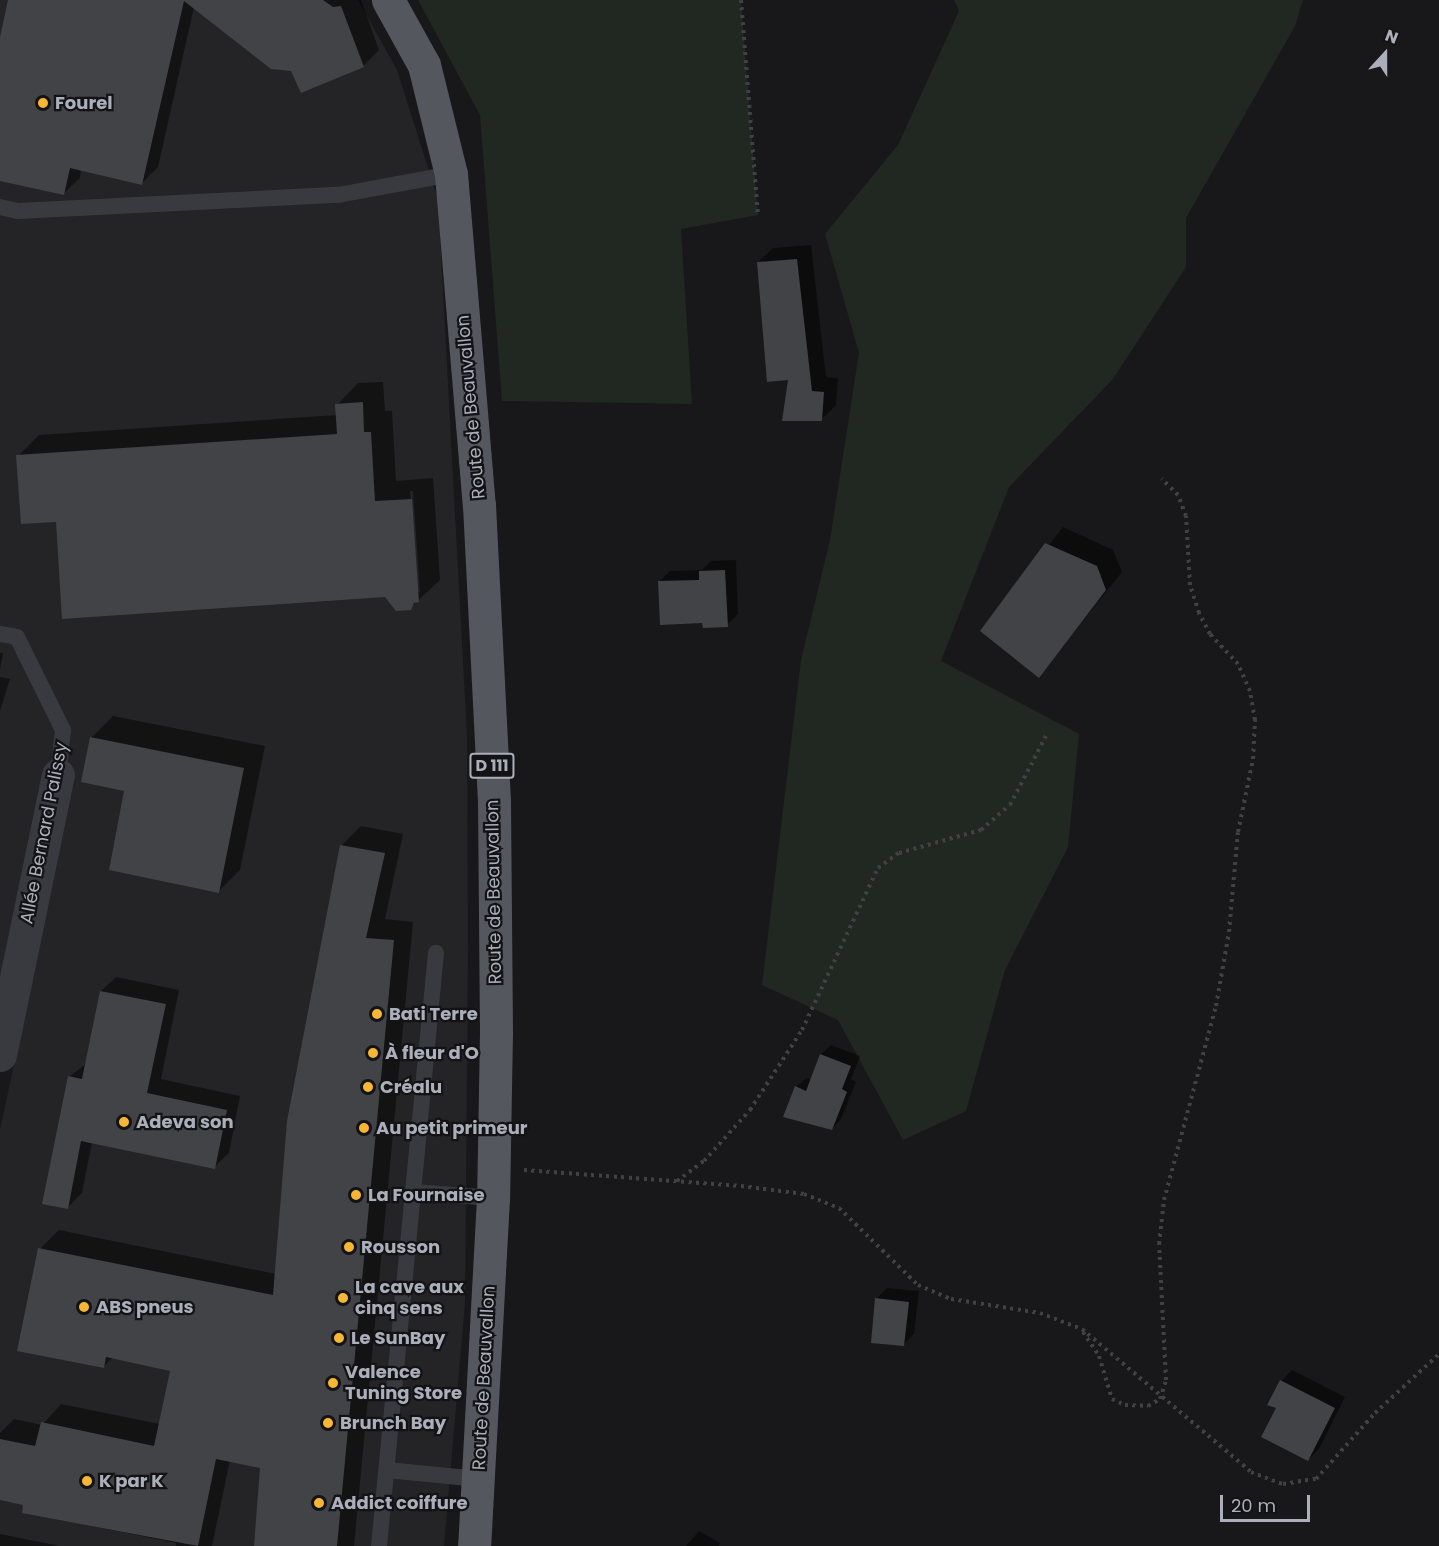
<!DOCTYPE html>
<meta charset="utf-8">
<style>
body{margin:0}
#map{position:relative;width:1439px;height:1546px;overflow:hidden;background:#18181a;font-family:Poppins,sans-serif}
div>[style]{position:absolute}
.built>*{inset:0;background:#242427}
.green>*{inset:0;background:#202821}
.shadow>*{inset:0;background:#0007}
.building>*{inset:0;background:#424347}
.path>*{height:4px;margin-top:-2px;transform-origin:0;background:repeating-linear-gradient(90deg,#3f4146 0 3px,transparent 0 7.5px)}
.service>*{height:16px;margin:-8px;padding:0 8px;transform-origin:8px;border-radius:8px;background:#393a3f}
.minor>*{height:33px;margin:-16.5px;padding:0 16.5px;transform-origin:16.5px;border-radius:16.5px;background:#393a3f}
.primary>*{height:33px;margin:-16.5px;padding:0 16.5px;transform-origin:16.5px;border-radius:16.5px;background:#55575e}
.dots>*{width:16px;height:16px;translate:-50% -50%;box-sizing:border-box;border:3px solid #131315;border-radius:50%}
span{translate:-50% -50%;white-space:nowrap;text-align:center;line-height:1.15;-webkit-text-stroke:4.5px #131315;paint-order:stroke}
.shield-label span{padding:2px 4px;background:#131315;border:2px solid;border-radius:4px;-webkit-text-stroke-width:0}
.shield-label{font-size:16px;color:#aaafba;font-weight:700}
.poi-label{font-size:18px;color:#aaafba;font-weight:700}
.left{translate:0 -50%;text-align:left}
.street-label{font-size:18px;color:#aaafba}
.north{position:absolute;left:1355px;top:24px;width:60px;height:60px;-webkit-text-stroke:4px #131315;paint-order:stroke;rotate:21deg;font-size:16px;font-weight:700;line-height:24px;text-align:center;color:#aaafba}
.north::after{content:'';display:block;margin:auto;width:21px;height:27px;background:#aaafba;clip-path:polygon(50% 0,100% 100%,50% 72%,0 100%)}
.scale{position:absolute;left:1220px;top:1495px;width:90px;height:27px;box-sizing:border-box;border:3px solid #aaafba;border-top:0;padding-left:8px;font-size:18px;line-height:21px;white-space:nowrap;color:#aaafba;-webkit-text-stroke:4px #131315;paint-order:stroke}
</style>
<div id="map">
<div class="built">
<i style="clip-path:polygon(0 0,358px 0,397px 70px,438px 199px,467px 736px,468px 949px,465px 1303px,444px 1546px,0 1546px,0 1130px,75px 778px,45px 772px,0 980px)"></i>
</div>
<div class="green">
<i style="clip-path:polygon(418px 0,741px 0,758px 215px,681px 229px,692px 404px,502px 401px,480px 115px)"></i>
<i style="clip-path:polygon(954px 0,1303px 0,1295px 26px,1186px 218px,1186px 267px,1113px 379px,1009px 487px,941px 661px,1079px 734px,1068px 847px,1005px 970px,966px 1111px,903px 1140px,838px 1020px,762px 985px,801px 660px,830px 540px,859px 353px,825px 234px,898px 145px,959px 11px)"></i>
</div>
<div class="shadow">
<i style="clip-path:polygon(10px 0,361px 0,379px 50px,363px 66px,292px 70px,194px 7px,158px 167px,142px 183px,81px 169px,80px 178px,63px 194px,0 179px,0 44px)"></i>
<i style="clip-path:polygon(811px 245px,826px 377px,838px 378px,836px 405px,821px 420px,758px 262px,773px 248px)"></i>
<i style="clip-path:polygon(evenodd,383px 382px,385px 411px,392px 411px,396px 481px,433px 478px,440px 580px,410px 608px,386px 596px,57px 521px,18px 456px,39px 435px,338px 415px,337px 405px,358px 383px,383px 382px,410px 491px,413px 491px,420px 593px,417px 590px,410px 491px)"></i>
<i style="clip-path:polygon(1063px 527px,1113px 550px,1122px 572px,1039px 676px,982px 631px)"></i>
<i style="clip-path:polygon(736px 560px,738px 614px,727px 625px,704px 621px,659px 582px,670px 571px,702px 570px,711px 561px)"></i>
<i style="clip-path:polygon(0 653px,3px 653px,0 670px)"></i>
<i style="clip-path:polygon(0 677px,10px 679px,0 711px)"></i>
<i style="clip-path:polygon(113px 716px,265px 746px,240px 870px,218px 892px,91px 738px)"></i>
<i style="clip-path:polygon(361px 826px,403px 834px,385px 919px,413px 922px,354px 1546px,255px 1546px,261px 1467px,230px 1460px,212px 1546px,176px 1546px,176px 1543px,23px 1512px,25px 1503px,0 1498px,0 1433px,14px 1419px,42px 1425px,61px 1404px,160px 1424px,172px 1369px,113px 1357px,103px 1367px,40px 1249px,59px 1230px,276px 1274px,342px 845px)"></i>
<i style="clip-path:polygon(116px 977px,179px 990px,161px 1079px,240px 1096px,229px 1153px,214px 1167px,92px 1142px,82px 1193px,67px 1208px,69px 1077px,87px 1063px,101px 991px)"></i>
<i style="clip-path:polygon(831px 1045px,860px 1056px,851px 1079px,856px 1082px,841px 1119px,832px 1129px,796px 1087px,806px 1078px,811px 1080px,821px 1054px)"></i>
<i style="clip-path:polygon(887px 1288px,919px 1291px,914px 1334px,903px 1345px,876px 1299px)"></i>
<i style="clip-path:polygon(1292px 1370px,1345px 1397px,1319px 1449px,1308px 1460px,1278px 1408px,1281px 1381px)"></i>
<i style="clip-path:polygon(699px 1531px,720px 1543px,719px 1546px,686px 1546px)"></i>
<i style="clip-path:polygon(0 1534px,60px 1546px,0 1546px)"></i>
</div>
<div class="building">
<i style="clip-path:polygon(8px 0,323px 0,333px 7px,341px 6px,364px 67px,301px 93px,291px 71px,271px 69px,184px 1px,142px 185px,70px 168px,64px 195px,0 181px,0 37px)"></i>
<i style="clip-path:polygon(797px 259px,812px 391px,824px 392px,822px 421px,782px 421px,788px 380px,767px 382px,757px 262px)"></i>
<i style="clip-path:polygon(363px 402px,364px 432px,371px 432px,375px 501px,412px 499px,419px 602px,414px 603px,411px 610px,396px 611px,385px 597px,62px 619px,56px 522px,21px 524px,16px 455px,337px 434px,335px 404px)"></i>
<i style="clip-path:polygon(1045px 543px,1097px 566px,1106px 590px,1039px 678px,980px 631px)"></i>
<i style="clip-path:polygon(725px 570px,728px 627px,703px 628px,702px 623px,660px 625px,658px 581px,699px 580px,699px 571px)"></i>
<i style="clip-path:polygon(90px 737px,244px 768px,219px 893px,109px 870px,124px 791px,81px 782px)"></i>
<i style="clip-path:polygon(340px 845px,385px 853px,366px 938px,394px 940px,337px 1546px,254px 1546px,260px 1468px,216px 1459px,198px 1546px,22px 1513px,23px 1505px,0 1500px,0 1439px,35px 1446px,41px 1422px,154px 1446px,170px 1371px,106px 1357px,104px 1368px,17px 1351px,38px 1248px,273px 1295px,287px 1121px)"></i>
<i style="clip-path:polygon(100px 991px,166px 1004px,147px 1093px,227px 1110px,215px 1169px,81px 1141px,68px 1209px,42px 1204px,68px 1076px,82px 1079px)"></i>
<i style="clip-path:polygon(820px 1054px,851px 1066px,842px 1089px,847px 1092px,832px 1130px,783px 1117px,795px 1086px,806px 1091px)"></i>
<i style="clip-path:polygon(875px 1298px,909px 1302px,904px 1346px,871px 1343px)"></i>
<i style="clip-path:polygon(1280px 1380px,1335px 1408px,1308px 1461px,1261px 1437px,1276px 1408px,1267px 1405px)"></i>
</div>
<div class="path">
<i style="left:741px;top:0;width:216px;rotate:85.5deg"></i>
<i style="left:524px;top:1170px;width:218px;rotate:4.2deg"></i>
<i style="left:741px;top:1186px;width:64px;rotate:7.2deg"></i>
<i style="left:804px;top:1194px;width:38px;rotate:22deg"></i>
<i style="left:839px;top:1208px;width:110px;rotate:44.3deg"></i>
<i style="left:918px;top:1285px;width:36px;rotate:23deg"></i>
<i style="left:951px;top:1299px;width:90px;rotate:8.9deg"></i>
<i style="left:1040px;top:1313px;width:45px;rotate:20.9deg"></i>
<i style="left:1082px;top:1329px;width:221px;rotate:40.2deg"></i>
<i style="left:1251px;top:1472px;width:34px;rotate:21deg"></i>
<i style="left:1283px;top:1484px;width:33px;rotate:-9deg"></i>
<i style="left:1316px;top:1479px;width:89px;rotate:-48.2deg"></i>
<i style="left:1375px;top:1413px;width:87px;rotate:-42.7deg"></i>
<i style="left:677px;top:1181px;width:34px;rotate:-37deg"></i>
<i style="left:704px;top:1161px;width:69px;rotate:-48deg"></i>
<i style="left:750px;top:1110px;width:95px;rotate:-57deg"></i>
<i style="left:802px;top:1030px;width:179px;rotate:-64.9deg"></i>
<i style="left:878px;top:868px;width:26px;rotate:-36deg"></i>
<i style="left:899px;top:853px;width:85px;rotate:-15.7deg"></i>
<i style="left:981px;top:830px;width:38px;rotate:-41deg"></i>
<i style="left:1010px;top:805px;width:82px;rotate:-62.5deg"></i>
<i style="left:1083px;top:1332px;width:29px;rotate:56deg"></i>
<i style="left:1099px;top:1356px;width:45px;rotate:73.2deg"></i>
<i style="left:1112px;top:1399px;width:14px;rotate:25deg"></i>
<i style="left:1125px;top:1405px;width:23px;rotate:2deg"></i>
<i style="left:1148px;top:1406px;width:14px;rotate:-30deg"></i>
<i style="left:1160px;top:1399px;width:20px;rotate:-72deg"></i>
<i style="left:1166px;top:1380px;width:136px;rotate:-92.9deg"></i>
<i style="left:1159px;top:1244px;width:44px;rotate:-83.5deg"></i>
<i style="left:1164px;top:1200px;width:201px;rotate:-75deg"></i>
<i style="left:1216px;top:1006px;width:75px;rotate:-80deg"></i>
<i style="left:1229px;top:932px;width:100px;rotate:-84.9deg"></i>
<i style="left:1238px;top:832px;width:75px;rotate:-78.4deg"></i>
<i style="left:1253px;top:759px;width:39px;rotate:-87deg"></i>
<i style="left:1255px;top:720px;width:29px;rotate:-100deg"></i>
<i style="left:1250px;top:691px;width:30px;rotate:-114deg"></i>
<i style="left:1238px;top:664px;width:41px;rotate:-133deg"></i>
<i style="left:1210px;top:634px;width:24px;rotate:-118deg"></i>
<i style="left:1199px;top:613px;width:29px;rotate:-108deg"></i>
<i style="left:1190px;top:585px;width:69px;rotate:-93.3deg"></i>
<i style="left:1186px;top:516px;width:22px;rotate:-111deg"></i>
<i style="left:1178px;top:495px;width:23px;rotate:-135deg"></i>
</div>
<div class="service">
<i style="left:0;top:207px;width:18px;rotate:13deg"></i>
<i style="left:18px;top:211px;width:320px;rotate:-2.9deg"></i>
<i style="left:338px;top:195px;width:115px;rotate:-10.5deg"></i>
<i style="left:0;top:634px;width:17px;rotate:10deg"></i>
<i style="left:17px;top:637px;width:104px;rotate:63.7deg"></i>
<i style="left:63px;top:730px;width:45px;rotate:96.3deg"></i>
<i style="left:413px;top:1192px;width:80px;rotate:4.3deg"></i>
<i style="left:387px;top:1470px;width:92px;rotate:5.6deg"></i>
<i style="left:379px;top:1546px;width:596px;rotate:-84.51deg"></i>
</div>
<div class="minor">
<i style="left:0;top:1055px;width:286px;rotate:-78.3deg"></i>
</div>
<div class="primary">
<i style="left:388px;top:0;width:74px;rotate:61deg"></i>
<i style="left:424px;top:65px;width:112px;rotate:76.1deg"></i>
<i style="left:451px;top:174px;width:332px;rotate:85.2deg"></i>
<i style="left:479px;top:505px;width:297px;rotate:87.1deg"></i>
<i style="left:494px;top:802px;width:230px;rotate:89.5deg"></i>
<i style="left:496px;top:1032px;width:166px;rotate:91deg"></i>
<i style="left:493px;top:1198px;width:349px;rotate:93.1deg"></i>
</div>
<div class="dots">
<i style="left:43px;top:103px;background:#f7b633"></i>
<i style="left:377px;top:1014px;background:#f7b633"></i>
<i style="left:373px;top:1053px;background:#f7b633"></i>
<i style="left:368px;top:1087px;background:#f7b633"></i>
<i style="left:124px;top:1122px;background:#f7b633"></i>
<i style="left:364px;top:1128px;background:#f7b633"></i>
<i style="left:356px;top:1195px;background:#f7b633"></i>
<i style="left:349px;top:1247px;background:#f7b633"></i>
<i style="left:343px;top:1298px;background:#f7b633"></i>
<i style="left:84px;top:1307px;background:#f7b633"></i>
<i style="left:339px;top:1338px;background:#f7b633"></i>
<i style="left:333px;top:1383px;background:#f7b633"></i>
<i style="left:328px;top:1423px;background:#f7b633"></i>
<i style="left:87px;top:1481px;background:#f7b633"></i>
<i style="left:319px;top:1503px;background:#f7b633"></i>
</div>
<div class="shield-label">
<span style="left:492px;top:766px">D 111</span>
</div>
<div class="poi-label">
<span class="left" style="left:55px;top:103px">Fourel</span>
<span class="left" style="left:389px;top:1014px">Bati Terre</span>
<span class="left" style="left:385px;top:1053px">À fleur d'O</span>
<span class="left" style="left:380px;top:1087px">Créalu</span>
<span class="left" style="left:136px;top:1122px">Adeva son</span>
<span class="left" style="left:376px;top:1128px">Au petit primeur</span>
<span class="left" style="left:368px;top:1195px">La Fournaise</span>
<span class="left" style="left:361px;top:1247px">Rousson</span>
<span class="left" style="left:355px;top:1298px">La cave aux<br>cinq sens</span>
<span class="left" style="left:96px;top:1307px">ABS pneus</span>
<span class="left" style="left:351px;top:1338px">Le SunBay</span>
<span class="left" style="left:345px;top:1383px">Valence<br>Tuning Store</span>
<span class="left" style="left:340px;top:1423px">Brunch Bay</span>
<span class="left" style="left:99px;top:1481px">K par K</span>
<span class="left" style="left:331px;top:1503px">Addict coiffure</span>
</div>
<div class="street-label">
<span style="left:471px;top:407px;rotate:-95deg">Route de Beauvallon</span>
<span style="left:44px;top:833px;rotate:-79deg">Allée Bernard Palissy</span>
<span style="left:494px;top:892px;rotate:-91deg">Route de Beauvallon</span>
<span style="left:484px;top:1378px;rotate:-87deg">Route de Beauvallon</span>
</div>
<div class="north">N</div>
<div class="scale">20 m</div>
</div>
